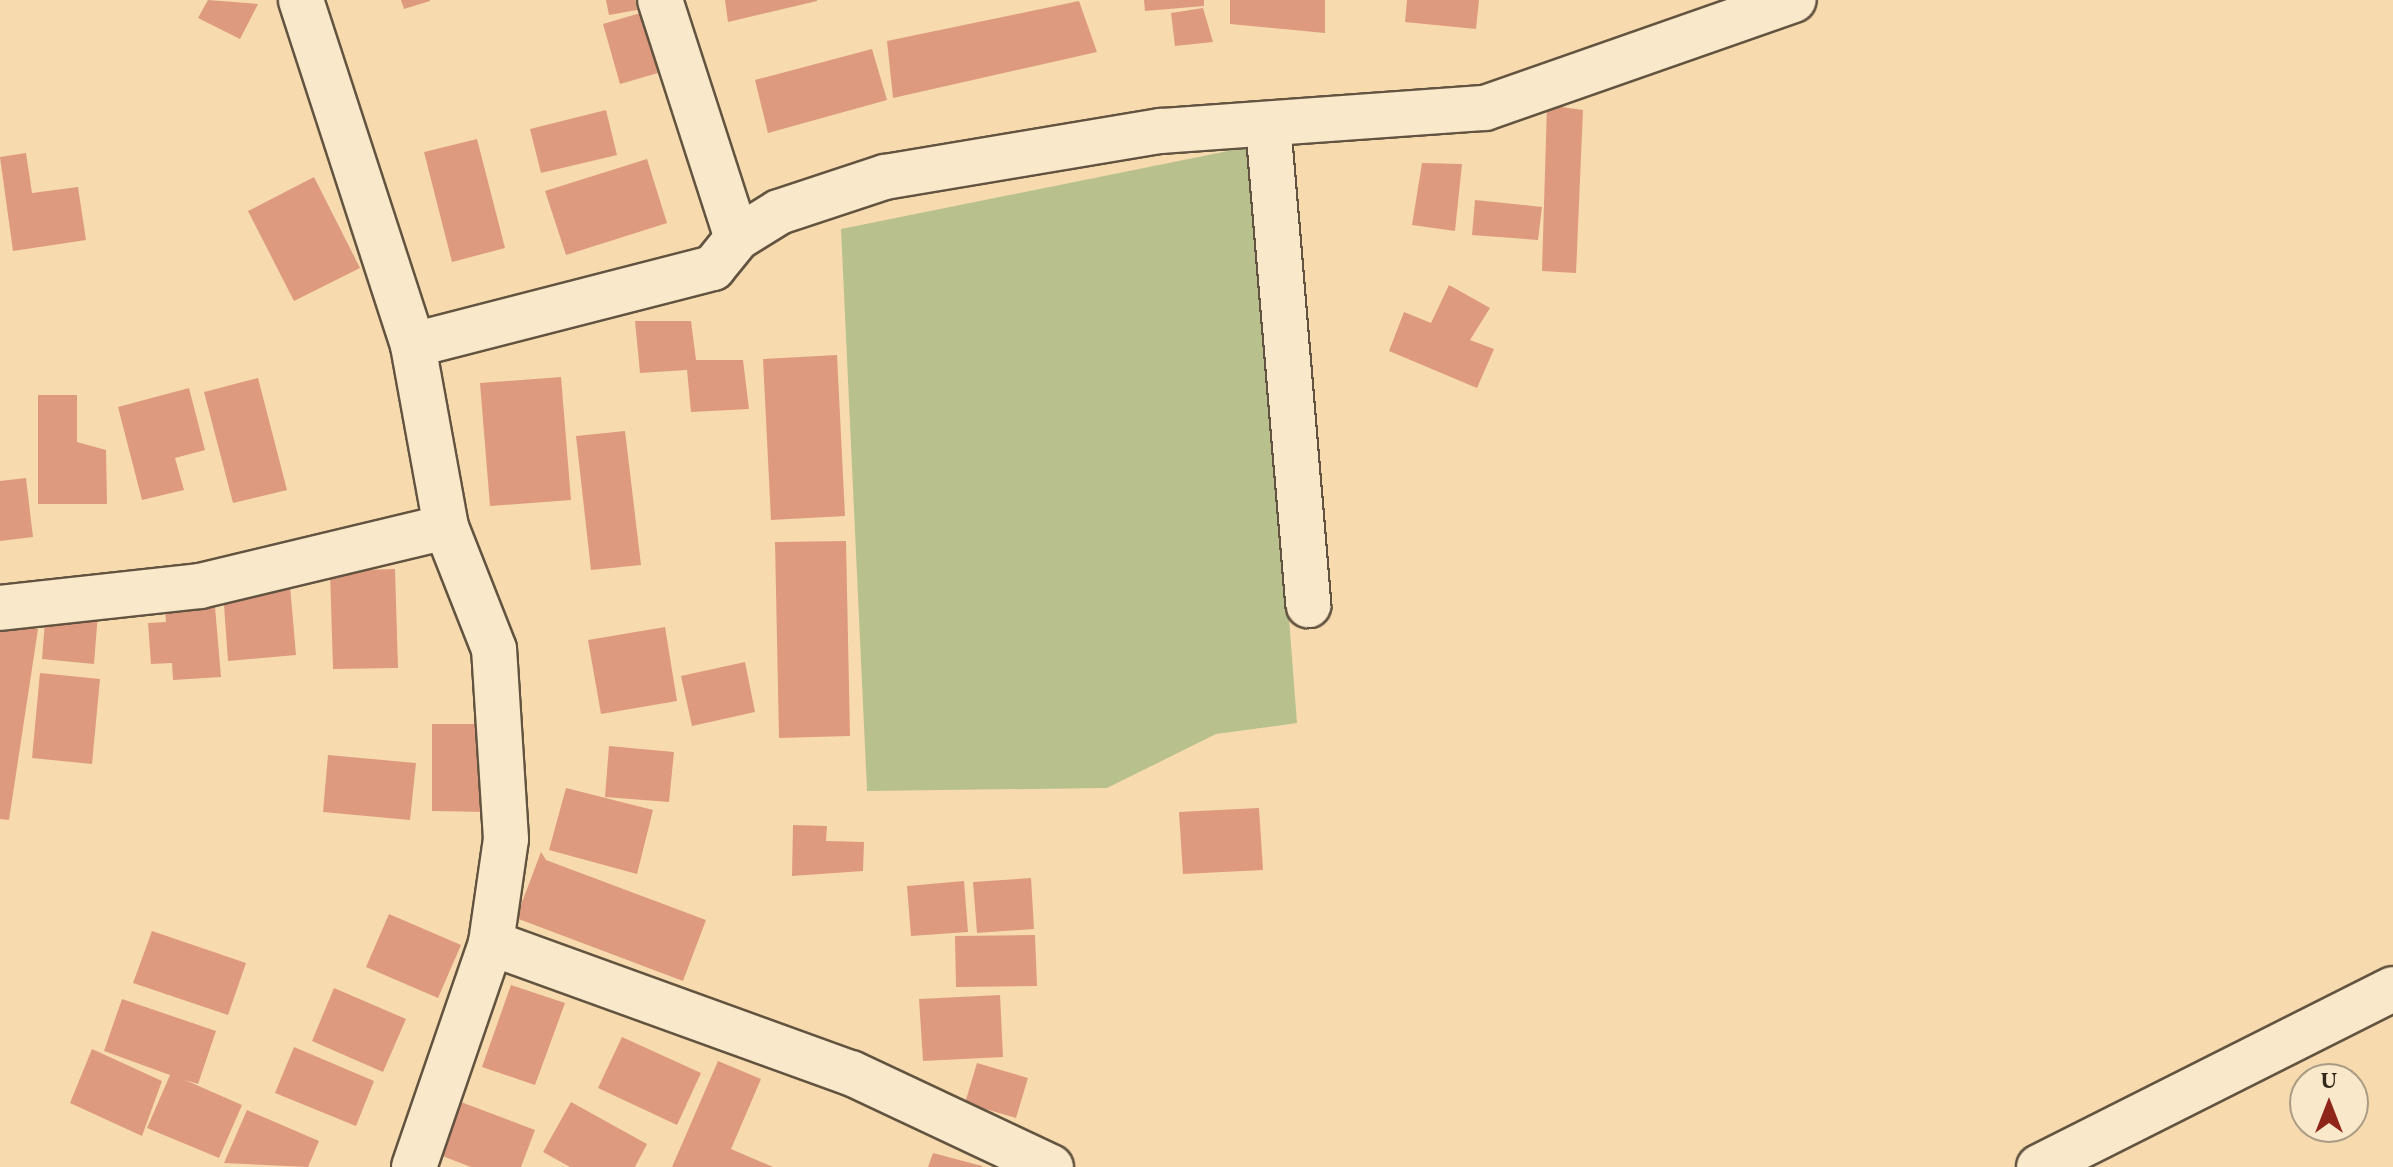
<!DOCTYPE html>
<style>
body{margin:0}
#map{position:relative;width:2393px;height:1167px;overflow:hidden;background:#f7dbae;font-family:"EB Garamond",serif}
div>[style]{position:absolute}
.green>*{inset:0;background:#b8c18e}
.building>*{inset:0;background:#de9a7e}
.roads{filter:drop-shadow(2px 0 #625440) drop-shadow(-2px 0 #625440) drop-shadow(0 2px #625440) drop-shadow(0 -2px #625440)}
.minor>*{height:44px;margin:-22px;padding:0 22px;transform-origin:22px;border-radius:22px;background:#fae8ca}
.tertiary>*{height:44px;margin:-22px;padding:0 22px;transform-origin:22px;border-radius:22px;background:#fae8ca}
span{translate:-50% -50%;white-space:nowrap;text-align:center;line-height:1.15;-webkit-text-stroke:8px #fae8ca;paint-order:stroke}
.north{position:absolute;left:2289px;top:1063px;width:80px;height:80px;box-sizing:border-box;background:#fae8ca;border:2px solid #a99b84;border-radius:50%;rotate:0deg;font-size:22px;font-weight:700;line-height:32px;text-align:center;color:#30271b}
.north::after{content:'';display:block;margin:auto;width:28px;height:36px;background:#8f2418;clip-path:polygon(50% 0,100% 100%,50% 72%,0 100%)}
</style>
<div id="map">
<div class="green">
<i style="clip-path:polygon(1253px 146px,1297px 723px,1216px 734px,1107px 788px,867px 791px,841px 229px)"></i>
</div>
<div class="building">
<i style="clip-path:polygon(208px 0,258px 4px,240px 39px,198px 18px)"></i>
<i style="clip-path:polygon(401px 0,430px 0,430px 1px,404px 9px)"></i>
<i style="clip-path:polygon(606px 0,635px 0,637px 10px,609px 15px)"></i>
<i style="clip-path:polygon(725px 0,817px 0,817px 1px,728px 22px)"></i>
<i style="clip-path:polygon(1144px 0,1204px 0,1204px 6px,1145px 11px)"></i>
<i style="clip-path:polygon(1230px 0,1325px 0,1325px 33px,1230px 24px)"></i>
<i style="clip-path:polygon(1407px 0,1479px 0,1476px 29px,1405px 22px)"></i>
<i style="clip-path:polygon(1079px 1px,1097px 52px,893px 98px,887px 41px)"></i>
<i style="clip-path:polygon(1203px 8px,1213px 42px,1175px 46px,1171px 13px)"></i>
<i style="clip-path:polygon(647px 11px,665px 71px,620px 84px,603px 24px)"></i>
<i style="clip-path:polygon(872px 49px,887px 100px,768px 133px,755px 80px)"></i>
<i style="clip-path:polygon(1547px 105px,1583px 110px,1576px 273px,1542px 271px)"></i>
<i style="clip-path:polygon(606px 110px,617px 155px,541px 173px,530px 129px)"></i>
<i style="clip-path:polygon(477px 139px,505px 248px,452px 262px,424px 152px)"></i>
<i style="clip-path:polygon(26px 153px,32px 193px,78px 187px,86px 240px,13px 251px,0 157px)"></i>
<i style="clip-path:polygon(647px 159px,667px 223px,566px 255px,545px 191px)"></i>
<i style="clip-path:polygon(1422px 163px,1462px 164px,1455px 231px,1412px 225px)"></i>
<i style="clip-path:polygon(314px 177px,360px 268px,294px 301px,248px 211px)"></i>
<i style="clip-path:polygon(1475px 200px,1542px 207px,1538px 240px,1472px 235px)"></i>
<i style="clip-path:polygon(1449px 285px,1490px 308px,1470px 340px,1494px 349px,1477px 388px,1389px 351px,1404px 312px,1431px 323px)"></i>
<i style="clip-path:polygon(635px 321px,691px 321px,696px 360px,743px 360px,749px 409px,691px 412px,687px 370px,640px 373px)"></i>
<i style="clip-path:polygon(837px 355px,845px 516px,771px 520px,763px 359px)"></i>
<i style="clip-path:polygon(561px 377px,571px 500px,490px 506px,480px 383px)"></i>
<i style="clip-path:polygon(258px 378px,287px 490px,233px 503px,204px 392px)"></i>
<i style="clip-path:polygon(189px 388px,205px 450px,175px 458px,184px 490px,142px 500px,118px 407px)"></i>
<i style="clip-path:polygon(38px 395px,77px 395px,77px 442px,106px 450px,107px 504px,38px 504px)"></i>
<i style="clip-path:polygon(625px 431px,641px 565px,591px 570px,576px 436px)"></i>
<i style="clip-path:polygon(26px 478px,33px 537px,0 541px,0 481px)"></i>
<i style="clip-path:polygon(846px 541px,850px 736px,779px 738px,775px 542px)"></i>
<i style="clip-path:polygon(395px 569px,398px 668px,333px 669px,330px 571px)"></i>
<i style="clip-path:polygon(290px 586px,296px 655px,228px 661px,223px 591px)"></i>
<i style="clip-path:polygon(214px 595px,221px 677px,173px 680px,172px 663px,151px 664px,148px 623px,166px 622px,164px 599px)"></i>
<i style="clip-path:polygon(46px 609px,98px 613px,94px 664px,42px 659px)"></i>
<i style="clip-path:polygon(0 623px,38px 629px,9px 820px,0 819px)"></i>
<i style="clip-path:polygon(665px 627px,677px 701px,601px 714px,588px 640px)"></i>
<i style="clip-path:polygon(745px 662px,755px 712px,692px 726px,681px 676px)"></i>
<i style="clip-path:polygon(40px 673px,100px 679px,92px 764px,32px 758px)"></i>
<i style="clip-path:polygon(432px 724px,488px 724px,488px 812px,432px 811px)"></i>
<i style="clip-path:polygon(609px 746px,674px 752px,669px 802px,605px 797px)"></i>
<i style="clip-path:polygon(328px 755px,416px 763px,410px 820px,323px 812px)"></i>
<i style="clip-path:polygon(566px 788px,653px 810px,637px 874px,549px 850px)"></i>
<i style="clip-path:polygon(1259px 808px,1263px 870px,1183px 874px,1179px 812px)"></i>
<i style="clip-path:polygon(793px 825px,827px 826px,826px 841px,864px 842px,863px 871px,792px 876px)"></i>
<i style="clip-path:polygon(541px 852px,546px 860px,706px 920px,683px 981px,516px 918px)"></i>
<i style="clip-path:polygon(1031px 878px,1034px 929px,977px 933px,973px 882px)"></i>
<i style="clip-path:polygon(964px 881px,968px 932px,911px 936px,907px 886px)"></i>
<i style="clip-path:polygon(389px 914px,461px 945px,438px 998px,366px 967px)"></i>
<i style="clip-path:polygon(152px 931px,246px 963px,228px 1015px,133px 983px)"></i>
<i style="clip-path:polygon(1035px 935px,1037px 986px,956px 987px,955px 936px)"></i>
<i style="clip-path:polygon(511px 985px,565px 1003px,535px 1085px,482px 1067px)"></i>
<i style="clip-path:polygon(334px 988px,406px 1019px,383px 1072px,312px 1041px)"></i>
<i style="clip-path:polygon(1000px 995px,1003px 1057px,923px 1061px,919px 999px)"></i>
<i style="clip-path:polygon(122px 999px,216px 1031px,198px 1084px,185px 1080px,242px 1105px,219px 1158px,147px 1128px,170px 1075px,104px 1051px)"></i>
<i style="clip-path:polygon(622px 1037px,701px 1073px,677px 1125px,598px 1088px)"></i>
<i style="clip-path:polygon(294px 1047px,374px 1081px,356px 1126px,275px 1093px)"></i>
<i style="clip-path:polygon(92px 1049px,162px 1081px,142px 1136px,70px 1103px)"></i>
<i style="clip-path:polygon(718px 1061px,761px 1079px,731px 1149px,773px 1167px,672px 1167px)"></i>
<i style="clip-path:polygon(977px 1063px,1028px 1078px,1016px 1118px,965px 1103px)"></i>
<i style="clip-path:polygon(453px 1099px,535px 1130px,521px 1167px,471px 1167px,432px 1152px)"></i>
<i style="clip-path:polygon(571px 1102px,647px 1144px,635px 1167px,570px 1167px,543px 1152px)"></i>
<i style="clip-path:polygon(247px 1110px,319px 1141px,308px 1167px,224px 1163px)"></i>
<i style="clip-path:polygon(933px 1153px,982px 1166px,982px 1167px,928px 1167px)"></i>
</div>
<div class="roads">
<div class="minor">
<i style="left:660px;top:0;width:250px;rotate:72.1deg"></i>
<i style="left:1268px;top:124px;width:483px;rotate:85.2deg"></i>
<i style="left:413px;top:345px;width:310px;rotate:-14.4deg"></i>
<i style="left:713px;top:268px;width:38px;rotate:-51deg"></i>
<i style="left:737px;top:238px;width:49px;rotate:-31.8deg"></i>
<i style="left:779px;top:212px;width:112px;rotate:-18.3deg"></i>
<i style="left:885px;top:177px;width:280px;rotate:-9.5deg"></i>
<i style="left:1161px;top:131px;width:325px;rotate:-4.1deg"></i>
<i style="left:1485px;top:108px;width:327px;rotate:-19.3deg"></i>
<i style="left:491px;top:943px;width:383px;rotate:19.9deg"></i>
<i style="left:851px;top:1073px;width:221px;rotate:25.2deg"></i>
<i style="left:414px;top:1167px;width:237px;rotate:-71deg"></i>
<i style="left:491px;top:943px;width:105px;rotate:-81.8deg"></i>
<i style="left:506px;top:839px;width:190px;rotate:-93.6deg"></i>
<i style="left:494px;top:649px;width:131px;rotate:-111.5deg"></i>
<i style="left:2039px;top:1167px;width:396px;rotate:-26.7deg"></i>
</div>
<div class="tertiary">
<i style="left:0;top:608px;width:201px;rotate:-6.3deg"></i>
<i style="left:200px;top:586px;width:253px;rotate:-13.5deg"></i>
<i style="left:446px;top:527px;width:185px;rotate:-100.3deg"></i>
<i style="left:413px;top:345px;width:363px;rotate:-108deg"></i>
</div>
</div>
<div class="north">U</div>
</div>
